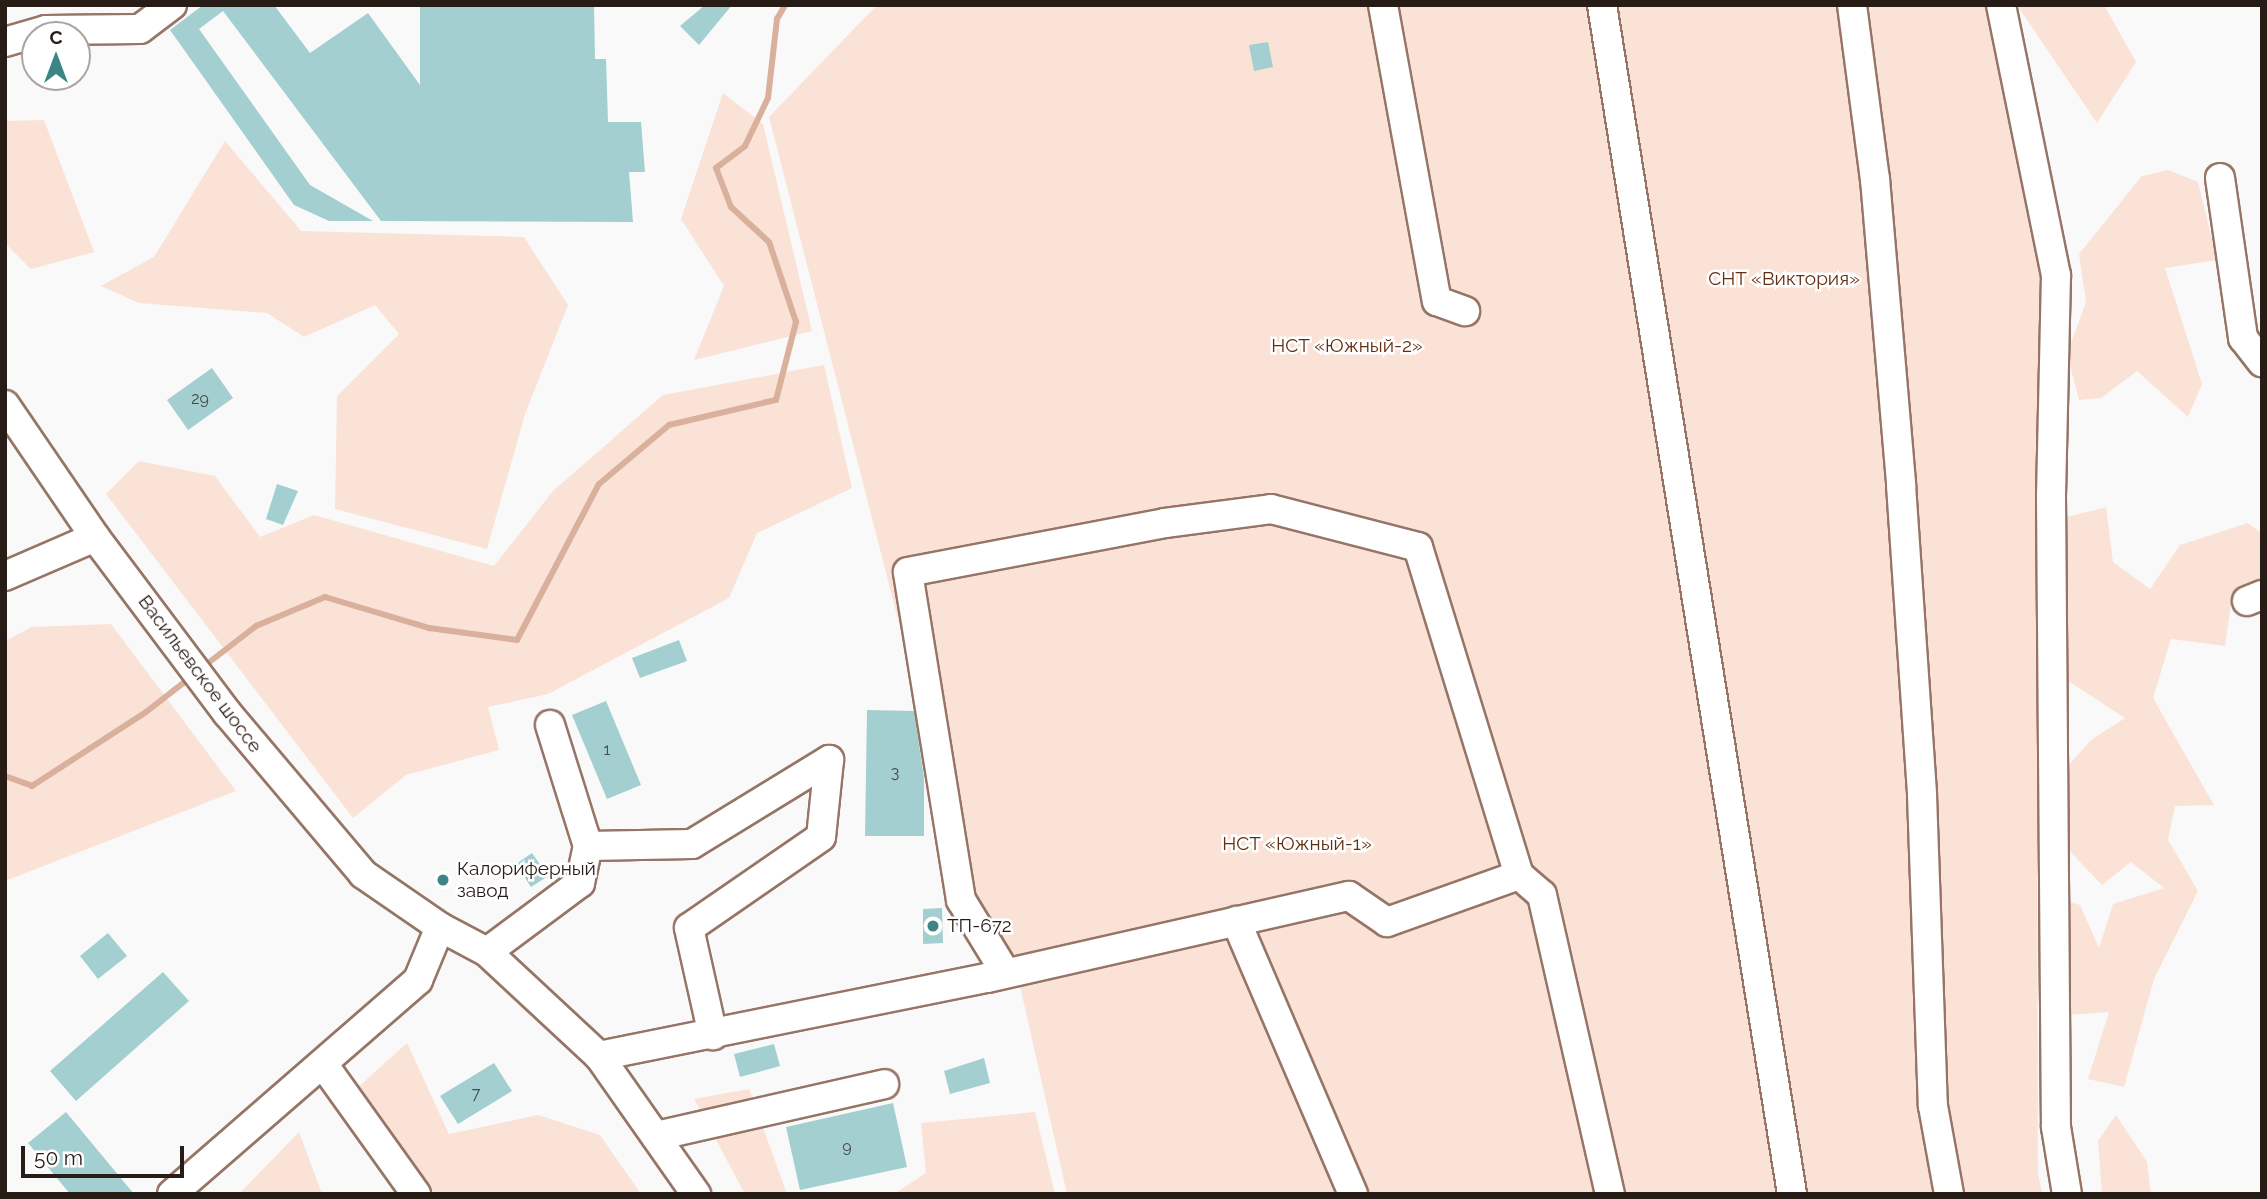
<!DOCTYPE html>
<meta charset="utf-8">
<style>
body{margin:0}
#map{position:relative;width:2267px;height:1199px;overflow:hidden;background:#f9f9f9;font-family:Raleway,sans-serif}
div>[style]{position:absolute}
.green>*{inset:0;background:#fbe2d6}
.stream>*{height:6px;margin:-3px;padding:0 3px;transform-origin:3px;border-radius:3px;background:#d9b09c}
.building>*{inset:0;background:#a3cfd0}
.roads{filter:drop-shadow(2px 0 #967566) drop-shadow(-2px 0 #967566) drop-shadow(0 2px #967566) drop-shadow(0 -2px #967566)}
.minor>*{height:28px;margin:-14px;padding:0 14px;transform-origin:14px;border-radius:14px;background:#fff}
.dots>*{width:19px;height:19px;translate:-50% -50%;box-sizing:border-box;border:4px solid #fff;border-radius:50%}
span{translate:-50% -50%;white-space:nowrap;text-align:center;line-height:1.15;-webkit-text-stroke:5px #fff;paint-order:stroke}
.number-label{font-size:16px;color:#474944}
.number-label span{-webkit-text-stroke-width:0}
.park-label{font-size:19px;color:#632f12}
.street-label{font-size:19px;color:#281c16}
.poi-label{font-size:19px;color:#281c16}
.left{translate:0 -50%;text-align:left}
.frame{position:absolute;inset:0;border:7px solid #281c16;pointer-events:none}
.north{position:absolute;left:21px;top:21px;width:70px;height:70px;box-sizing:border-box;background:#fff;border:2px solid #a9a4a2;border-radius:50%;rotate:0deg;font-size:19px;font-weight:700;line-height:28px;text-align:center;color:#281c16}
.north::after{content:'';display:block;margin:auto;width:24px;height:32px;background:#3c8486;clip-path:polygon(50% 0,100% 100%,50% 72%,0 100%)}
.scale{position:absolute;left:21px;top:1146px;width:163px;height:32px;box-sizing:border-box;border:4px solid #281c16;border-top:0;padding-left:9px;font-size:21px;line-height:24px;white-space:nowrap;color:#281c16;-webkit-text-stroke:5px #fff;paint-order:stroke}
</style>
<div id="map">
<div class="green">
<i style="clip-path:polygon(877px 5px,1992px 5px,2044px 258px,2037px 760px,2038px 1172px,2042px 1194px,1067px 1194px,1018px 977px,969px 896px,769px 117px)"></i>
<i style="clip-path:polygon(2017px 5px,2104px 5px,2136px 62px,2097px 123px)"></i>
<i style="clip-path:polygon(723px 93px,763px 124px,812px 331px,694px 360px,724px 286px,681px 219px)"></i>
<i style="clip-path:polygon(44px 120px,94px 252px,31px 269px,5px 243px,5px 121px)"></i>
<i style="clip-path:polygon(225px 141px,301px 231px,524px 237px,568px 305px,525px 414px,487px 549px,335px 509px,337px 396px,399px 334px,375px 305px,304px 337px,267px 313px,139px 303px,101px 286px,154px 257px)"></i>
<i style="clip-path:polygon(2168px 170px,2198px 182px,2217px 260px,2165px 268px,2202px 384px,2188px 417px,2137px 371px,2101px 398px,2079px 400px,2067px 354px,2086px 302px,2079px 254px,2142px 176px)"></i>
<i style="clip-path:polygon(824px 365px,852px 488px,757px 533px,729px 598px,548px 694px,488px 707px,499px 750px,406px 775px,353px 818px,106px 494px,139px 461px,215px 476px,260px 537px,314px 515px,494px 566px,553px 491px,663px 395px)"></i>
<i style="clip-path:polygon(2106px 507px,2113px 562px,2150px 589px,2180px 545px,2248px 523px,2262px 534px,2262px 581px,2232px 597px,2225px 646px,2171px 639px,2153px 698px,2214px 805px,2175px 806px,2168px 840px,2198px 891px,2154px 979px,2124px 1087px,2088px 1079px,2109px 1012px,2067px 1015px,2064px 900px,2080px 905px,2099px 948px,2113px 904px,2164px 888px,2131px 862px,2102px 885px,2060px 841px,2059px 776px,2091px 740px,2125px 718px,2059px 675px,2063px 518px)"></i>
<i style="clip-path:polygon(111px 624px,236px 791px,5px 881px,5px 641px,32px 627px)"></i>
<i style="clip-path:polygon(407px 1043px,449px 1134px,538px 1115px,600px 1135px,641px 1194px,425px 1194px,355px 1090px)"></i>
<i style="clip-path:polygon(749px 1089px,787px 1194px,745px 1194px,694px 1099px)"></i>
<i style="clip-path:polygon(1035px 1112px,1055px 1194px,894px 1194px,926px 1173px,921px 1123px)"></i>
<i style="clip-path:polygon(2116px 1115px,2147px 1162px,2151px 1194px,2102px 1194px,2098px 1141px)"></i>
<i style="clip-path:polygon(299px 1132px,322px 1194px,239px 1194px)"></i>
</div>
<div class="stream">
<i style="left:203px;top:667px;width:67px;rotate:-37.7deg"></i>
<i style="left:256px;top:626px;width:75px;rotate:-22.8deg"></i>
<i style="left:325px;top:597px;width:109px;rotate:16.6deg"></i>
<i style="left:429px;top:628px;width:89px;rotate:7.8deg"></i>
<i style="left:517px;top:640px;width:176px;rotate:-62.3deg"></i>
<i style="left:599px;top:484px;width:92px;rotate:-40.1deg"></i>
<i style="left:669px;top:425px;width:110px;rotate:-13.2deg"></i>
<i style="left:776px;top:400px;width:81px;rotate:-75.6deg"></i>
<i style="left:796px;top:322px;width:84px;rotate:-108.6deg"></i>
<i style="left:769px;top:242px;width:52px;rotate:-137.4deg"></i>
<i style="left:731px;top:207px;width:42px;rotate:-111deg"></i>
<i style="left:716px;top:168px;width:36px;rotate:-37deg"></i>
<i style="left:745px;top:146px;width:53px;rotate:-64.4deg"></i>
<i style="left:768px;top:98px;width:80px;rotate:-83.5deg"></i>
<i style="left:777px;top:19px;width:16px;rotate:-60deg"></i>
<i style="left:5px;top:776px;width:29px;rotate:20deg"></i>
<i style="left:32px;top:786px;width:136px;rotate:-33deg"></i>
<i style="left:146px;top:712px;width:58px;rotate:-38deg"></i>
</div>
<div class="building">
<i style="clip-path:polygon(203px 5px,274px 5px,310px 53px,368px 13px,420px 85px,420px 5px,594px 5px,595px 59px,606px 59px,608px 122px,641px 122px,645px 172px,629px 172px,633px 222px,381px 221px,223px 11px,199px 29px,310px 185px,373px 221px,329px 221px,294px 205px,170px 30px)"></i>
<i style="clip-path:polygon(705px 5px,732px 5px,699px 45px,680px 26px)"></i>
<i style="clip-path:polygon(1268px 42px,1273px 67px,1254px 71px,1249px 45px)"></i>
<i style="clip-path:polygon(212px 368px,233px 398px,188px 430px,167px 400px)"></i>
<i style="clip-path:polygon(277px 484px,298px 491px,283px 525px,266px 519px)"></i>
<i style="clip-path:polygon(679px 640px,687px 661px,640px 678px,632px 658px)"></i>
<i style="clip-path:polygon(606px 701px,641px 785px,607px 799px,572px 715px)"></i>
<i style="clip-path:polygon(867px 710px,914px 711px,924px 778px,924px 836px,865px 836px)"></i>
<i style="clip-path:polygon(532px 853px,548px 876px,531px 887px,516px 864px)"></i>
<i style="clip-path:polygon(942px 908px,943px 943px,923px 944px,923px 909px)"></i>
<i style="clip-path:polygon(108px 933px,127px 956px,98px 979px,80px 956px)"></i>
<i style="clip-path:polygon(163px 972px,189px 1001px,76px 1101px,50px 1071px)"></i>
<i style="clip-path:polygon(774px 1044px,780px 1066px,740px 1077px,734px 1054px)"></i>
<i style="clip-path:polygon(984px 1058px,990px 1083px,950px 1094px,944px 1071px)"></i>
<i style="clip-path:polygon(494px 1063px,512px 1091px,458px 1124px,440px 1096px)"></i>
<i style="clip-path:polygon(893px 1103px,907px 1167px,800px 1190px,786px 1127px)"></i>
<i style="clip-path:polygon(66px 1112px,134px 1194px,70px 1194px,28px 1143px)"></i>
</div>
<div class="roads">
<div class="minor">
<i style="left:1383px;top:5px;width:301px;rotate:79.7deg"></i>
<i style="left:1437px;top:301px;width:30px;rotate:20deg"></i>
<i style="left:1602px;top:5px;width:1204px;rotate:80.92deg"></i>
<i style="left:1852px;top:5px;width:176px;rotate:82.5deg"></i>
<i style="left:1875px;top:179px;width:307px;rotate:85.1deg"></i>
<i style="left:1901px;top:485px;width:311px;rotate:86.1deg"></i>
<i style="left:1922px;top:795px;width:311px;rotate:88deg"></i>
<i style="left:1933px;top:1106px;width:89px;rotate:79.7deg"></i>
<i style="left:2001px;top:5px;width:276px;rotate:78.5deg"></i>
<i style="left:2056px;top:275px;width:221px;rotate:91.3deg"></i>
<i style="left:2051px;top:496px;width:631px;rotate:89.55deg"></i>
<i style="left:2056px;top:1127px;width:68px;rotate:80.7deg"></i>
<i style="left:5px;top:42px;width:43px;rotate:-16.3deg"></i>
<i style="left:46px;top:30px;width:94px;rotate:-0.6deg"></i>
<i style="left:140px;top:29px;width:40px;rotate:-37deg"></i>
<i style="left:2220px;top:178px;width:162px;rotate:81.8deg"></i>
<i style="left:2243px;top:338px;width:31px;rotate:52deg"></i>
<i style="left:5px;top:405px;width:160px;rotate:55.7deg"></i>
<i style="left:95px;top:537px;width:221px;rotate:53.1deg"></i>
<i style="left:228px;top:714px;width:209px;rotate:49.8deg"></i>
<i style="left:363px;top:874px;width:93px;rotate:34.5deg"></i>
<i style="left:440px;top:927px;width:53px;rotate:28deg"></i>
<i style="left:487px;top:952px;width:153px;rotate:42.9deg"></i>
<i style="left:599px;top:1056px;width:169px;rotate:54.9deg"></i>
<i style="left:5px;top:576px;width:98px;rotate:-23.4deg"></i>
<i style="left:2247px;top:601px;width:16px;rotate:-22deg"></i>
<i style="left:550px;top:725px;width:127px;rotate:72.6deg"></i>
<i style="left:1236px;top:921px;width:297px;rotate:66.8deg"></i>
<i style="left:487px;top:952px;width:116px;rotate:-36.6deg"></i>
<i style="left:580px;top:883px;width:38px;rotate:-78deg"></i>
<i style="left:588px;top:846px;width:104px;rotate:-1.1deg"></i>
<i style="left:692px;top:844px;width:161px;rotate:-31.5deg"></i>
<i style="left:829px;top:760px;width:77px;rotate:95.9deg"></i>
<i style="left:821px;top:837px;width:160px;rotate:145.4deg"></i>
<i style="left:689px;top:928px;width:110px;rotate:77.4deg"></i>
<i style="left:1005px;top:972px;width:84px;rotate:-121.4deg"></i>
<i style="left:961px;top:900px;width:332px;rotate:-99.2deg"></i>
<i style="left:908px;top:572px;width:262px;rotate:-10.8deg"></i>
<i style="left:1165px;top:523px;width:107px;rotate:-7.5deg"></i>
<i style="left:1271px;top:509px;width:152px;rotate:14.5deg"></i>
<i style="left:1418px;top:547px;width:343px;rotate:72.9deg"></i>
<i style="left:1519px;top:875px;width:30px;rotate:41deg"></i>
<i style="left:1542px;top:895px;width:307px;rotate:77.2deg"></i>
<i style="left:599px;top:1056px;width:396px;rotate:-11.4deg"></i>
<i style="left:987px;top:978px;width:371px;rotate:-12.8deg"></i>
<i style="left:1349px;top:896px;width:46px;rotate:34.4deg"></i>
<i style="left:1387px;top:922px;width:140px;rotate:-19.6deg"></i>
<i style="left:323px;top:1064px;width:160px;rotate:54.4deg"></i>
<i style="left:656px;top:1136px;width:234px;rotate:-12.8deg"></i>
<i style="left:172px;top:1194px;width:326px;rotate:-41deg"></i>
<i style="left:418px;top:980px;width:57px;rotate:-67.5deg"></i>
</div>
</div>
<div class="dots">
<i style="left:443px;top:880px;background:#3c8486"></i>
<i style="left:933px;top:926px;background:#3c8486"></i>
</div>
<div class="number-label">
<span style="left:200px;top:399px">29</span>
<span style="left:607px;top:750px">1</span>
<span style="left:895px;top:773px">3</span>
<span style="left:476px;top:1094px">7</span>
<span style="left:847px;top:1147px">9</span>
</div>
<div class="park-label">
<span style="left:1784px;top:279px">СНТ «Виктория»</span>
<span style="left:1347px;top:346px">НСТ «Южный-2»</span>
<span style="left:1297px;top:844px">НСТ «Южный-1»</span>
</div>
<div class="street-label">
<span style="left:200px;top:674px;rotate:53deg">Васильевское шоссе</span>
</div>
<div class="poi-label">
<span class="left" style="left:457px;top:880px">Калориферный<br>завод</span>
<span class="left" style="left:947px;top:926px">ТП-672</span>
</div>
<div class="frame"></div>
<div class="north">С</div>
<div class="scale">50 m</div>
</div>
